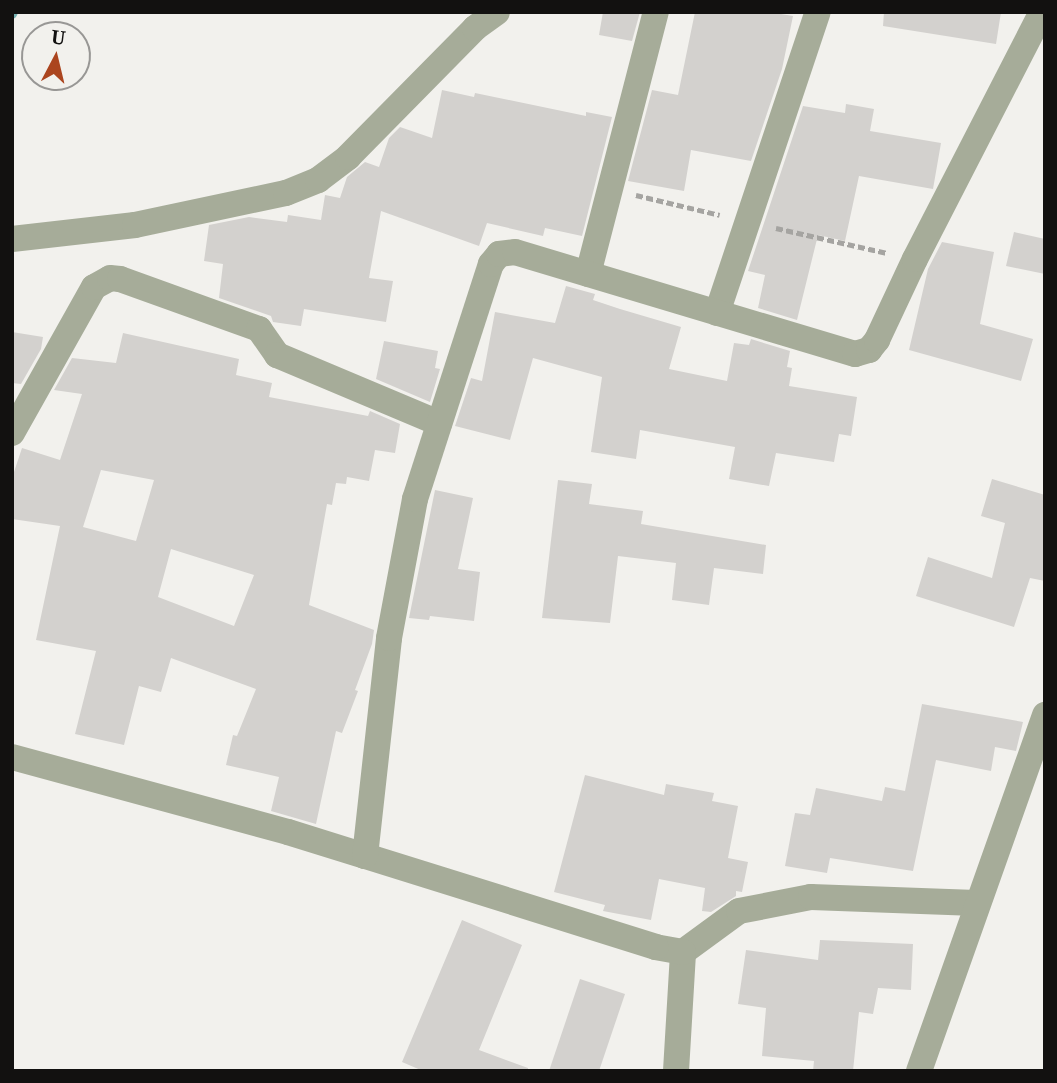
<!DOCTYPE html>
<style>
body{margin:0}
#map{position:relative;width:1057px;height:1083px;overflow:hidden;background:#f2f1ed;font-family:"Noto Serif",serif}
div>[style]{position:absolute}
.stream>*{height:10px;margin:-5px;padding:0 5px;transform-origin:5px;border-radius:5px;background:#75b0b1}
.building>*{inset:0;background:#d3d1ce}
.path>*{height:4.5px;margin-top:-2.25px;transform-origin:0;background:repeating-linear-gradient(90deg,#a5a4a1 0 7px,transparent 0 10.5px)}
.street>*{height:26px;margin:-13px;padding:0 13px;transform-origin:13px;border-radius:13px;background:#a6ac99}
span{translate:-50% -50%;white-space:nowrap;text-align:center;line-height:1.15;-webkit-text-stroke:5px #f2f1ed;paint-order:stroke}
.frame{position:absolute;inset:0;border:14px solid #121110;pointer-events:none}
.north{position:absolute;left:21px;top:21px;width:70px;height:70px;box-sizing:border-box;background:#f2f1ed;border:2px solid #989795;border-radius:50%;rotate:7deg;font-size:19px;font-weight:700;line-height:28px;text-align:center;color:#121110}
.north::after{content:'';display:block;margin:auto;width:24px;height:32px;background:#ab451f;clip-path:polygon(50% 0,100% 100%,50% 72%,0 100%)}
</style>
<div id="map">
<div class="stream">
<i style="left:12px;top:14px;width:2px;rotate:-63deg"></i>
</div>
<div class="building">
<i style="clip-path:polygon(603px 12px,640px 12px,632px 41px,599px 35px)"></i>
<i style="clip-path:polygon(695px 12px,769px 12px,793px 16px,782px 69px,751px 161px,691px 150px,684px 191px,628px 181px,652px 90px,678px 95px)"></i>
<i style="clip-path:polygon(884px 12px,1001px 12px,996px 44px,883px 26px)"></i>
<i style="clip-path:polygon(442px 90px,474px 97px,475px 93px,586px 116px,586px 112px,612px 117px,582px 236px,545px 228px,543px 236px,487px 223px,479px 246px,381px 211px,369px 278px,393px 281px,386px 322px,304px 309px,301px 326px,273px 322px,271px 316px,219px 298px,223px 264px,204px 261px,209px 225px,249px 217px,287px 222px,288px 215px,321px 220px,325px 195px,340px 198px,347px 177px,365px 162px,379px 167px,389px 138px,400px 127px,432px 138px)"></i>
<i style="clip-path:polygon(846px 104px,874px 109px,870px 131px,941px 143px,933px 189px,859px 176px,845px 241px,818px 235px,797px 320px,758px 308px,765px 275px,748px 271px,803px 106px,845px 113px)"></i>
<i style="clip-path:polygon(1014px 232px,1045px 239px,1045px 274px,1006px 266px)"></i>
<i style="clip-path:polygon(942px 242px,994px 252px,980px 324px,1033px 339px,1021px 381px,909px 350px,928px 269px)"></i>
<i style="clip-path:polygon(566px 286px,595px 294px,593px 300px,620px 309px,681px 327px,669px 369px,727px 381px,734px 343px,749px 345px,751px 339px,790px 351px,787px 367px,792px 368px,789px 386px,857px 397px,851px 436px,839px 434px,834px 462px,776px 453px,769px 486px,729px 479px,735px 447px,640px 430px,636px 459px,591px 452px,602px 377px,533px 358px,510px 440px,455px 426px,471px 378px,482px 381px,495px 312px,555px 323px)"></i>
<i style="clip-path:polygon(12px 332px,43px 337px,41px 349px,21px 384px,12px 383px)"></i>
<i style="clip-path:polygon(evenodd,123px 333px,239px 359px,236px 375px,272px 383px,269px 397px,368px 416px,370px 411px,400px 424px,395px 453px,375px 450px,369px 481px,347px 477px,346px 484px,336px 483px,332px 505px,327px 504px,309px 605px,374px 630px,372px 644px,355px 690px,358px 691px,342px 733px,336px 731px,316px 824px,271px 811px,279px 777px,226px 765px,233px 735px,237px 736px,256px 689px,171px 658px,161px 692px,139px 686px,124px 745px,75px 734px,96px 651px,36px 640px,60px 526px,12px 519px,12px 478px,22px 448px,60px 460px,82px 394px,54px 390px,72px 358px,116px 363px,123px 333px,101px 470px,154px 480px,136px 541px,83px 527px,101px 470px,123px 333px,171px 549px,254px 575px,234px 626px,158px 597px,171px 549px)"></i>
<i style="clip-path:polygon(384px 341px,438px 351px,435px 368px,440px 369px,430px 402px,376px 379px)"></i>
<i style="clip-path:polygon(992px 479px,1045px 495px,1045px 581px,1030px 578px,1014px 627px,916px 596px,928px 557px,992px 578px,1005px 523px,981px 516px)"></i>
<i style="clip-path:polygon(558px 480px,592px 484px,589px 504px,643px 511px,641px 524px,766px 545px,763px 574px,714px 568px,709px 605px,672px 600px,676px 563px,618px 556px,610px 623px,542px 618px)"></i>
<i style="clip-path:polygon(435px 490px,473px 498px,458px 569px,480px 572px,474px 621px,430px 616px,429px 620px,409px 618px)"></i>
<i style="clip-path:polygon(922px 704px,1023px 722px,1016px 751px,995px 747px,991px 771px,936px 760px,913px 871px,830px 858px,827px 873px,785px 866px,795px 813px,810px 815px,816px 788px,882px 801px,885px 787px,905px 791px)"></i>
<i style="clip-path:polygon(585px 775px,664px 795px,666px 784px,714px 793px,712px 801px,738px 806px,728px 858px,748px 862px,742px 892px,736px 891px,736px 896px,711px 912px,702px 911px,705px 888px,659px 879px,651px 920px,603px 911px,605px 905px,554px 892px)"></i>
<i style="clip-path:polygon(462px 920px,522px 945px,479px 1050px,528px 1068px,528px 1071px,423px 1071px,402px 1062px)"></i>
<i style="clip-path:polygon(820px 940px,913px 944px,911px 990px,878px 988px,873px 1014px,859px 1012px,853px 1071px,813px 1071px,814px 1061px,762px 1056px,766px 1008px,738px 1004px,746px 950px,818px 960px)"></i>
<i style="clip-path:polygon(580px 979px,625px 994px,599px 1071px,549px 1071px)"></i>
</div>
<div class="path">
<i style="left:636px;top:195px;width:86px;rotate:13.4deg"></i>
<i style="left:776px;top:228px;width:114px;rotate:12.7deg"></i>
</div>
<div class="street">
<i style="left:12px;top:239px;width:124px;rotate:-6.5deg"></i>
<i style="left:135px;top:225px;width:154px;rotate:-12deg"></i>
<i style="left:286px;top:193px;width:35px;rotate:-22deg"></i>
<i style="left:318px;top:180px;width:38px;rotate:-37deg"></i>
<i style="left:348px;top:157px;width:181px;rotate:-45.4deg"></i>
<i style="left:475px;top:28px;width:27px;rotate:-36deg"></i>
<i style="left:588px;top:274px;width:271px;rotate:-75.5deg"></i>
<i style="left:717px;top:313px;width:317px;rotate:-71.5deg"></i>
<i style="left:12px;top:433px;width:167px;rotate:-60.7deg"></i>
<i style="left:94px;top:287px;width:18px;rotate:-29deg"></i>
<i style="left:110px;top:278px;width:10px;rotate:6deg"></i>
<i style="left:120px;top:279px;width:148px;rotate:19.8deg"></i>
<i style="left:259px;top:329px;width:32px;rotate:55deg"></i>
<i style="left:277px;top:355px;width:176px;rotate:22.8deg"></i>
<i style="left:12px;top:757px;width:286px;rotate:15.2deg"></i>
<i style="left:288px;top:832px;width:81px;rotate:17.3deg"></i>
<i style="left:683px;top:952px;width:69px;rotate:-36.2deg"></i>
<i style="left:739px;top:911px;width:73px;rotate:-11deg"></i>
<i style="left:811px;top:897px;width:165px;rotate:2.1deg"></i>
<i style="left:676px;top:1071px;width:119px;rotate:-86.6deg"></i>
<i style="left:683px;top:952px;width:27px;rotate:-170deg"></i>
<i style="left:656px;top:947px;width:305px;rotate:-162.6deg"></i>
<i style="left:365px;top:856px;width:219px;rotate:-83.7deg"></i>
<i style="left:389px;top:638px;width:141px;rotate:-79.4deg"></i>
<i style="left:415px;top:499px;width:247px;rotate:-72.1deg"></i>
<i style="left:491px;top:264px;width:13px;rotate:-51deg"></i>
<i style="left:499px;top:254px;width:16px;rotate:-7deg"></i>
<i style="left:515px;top:252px;width:355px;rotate:16.7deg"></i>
<i style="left:855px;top:354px;width:15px;rotate:-16deg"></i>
<i style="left:869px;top:350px;width:13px;rotate:-51deg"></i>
<i style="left:877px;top:340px;width:89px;rotate:-64.9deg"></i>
<i style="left:915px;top:259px;width:278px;rotate:-62.8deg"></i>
<i style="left:919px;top:1071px;width:378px;rotate:-70.5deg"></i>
</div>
<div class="frame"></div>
<div class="north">U</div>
</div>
